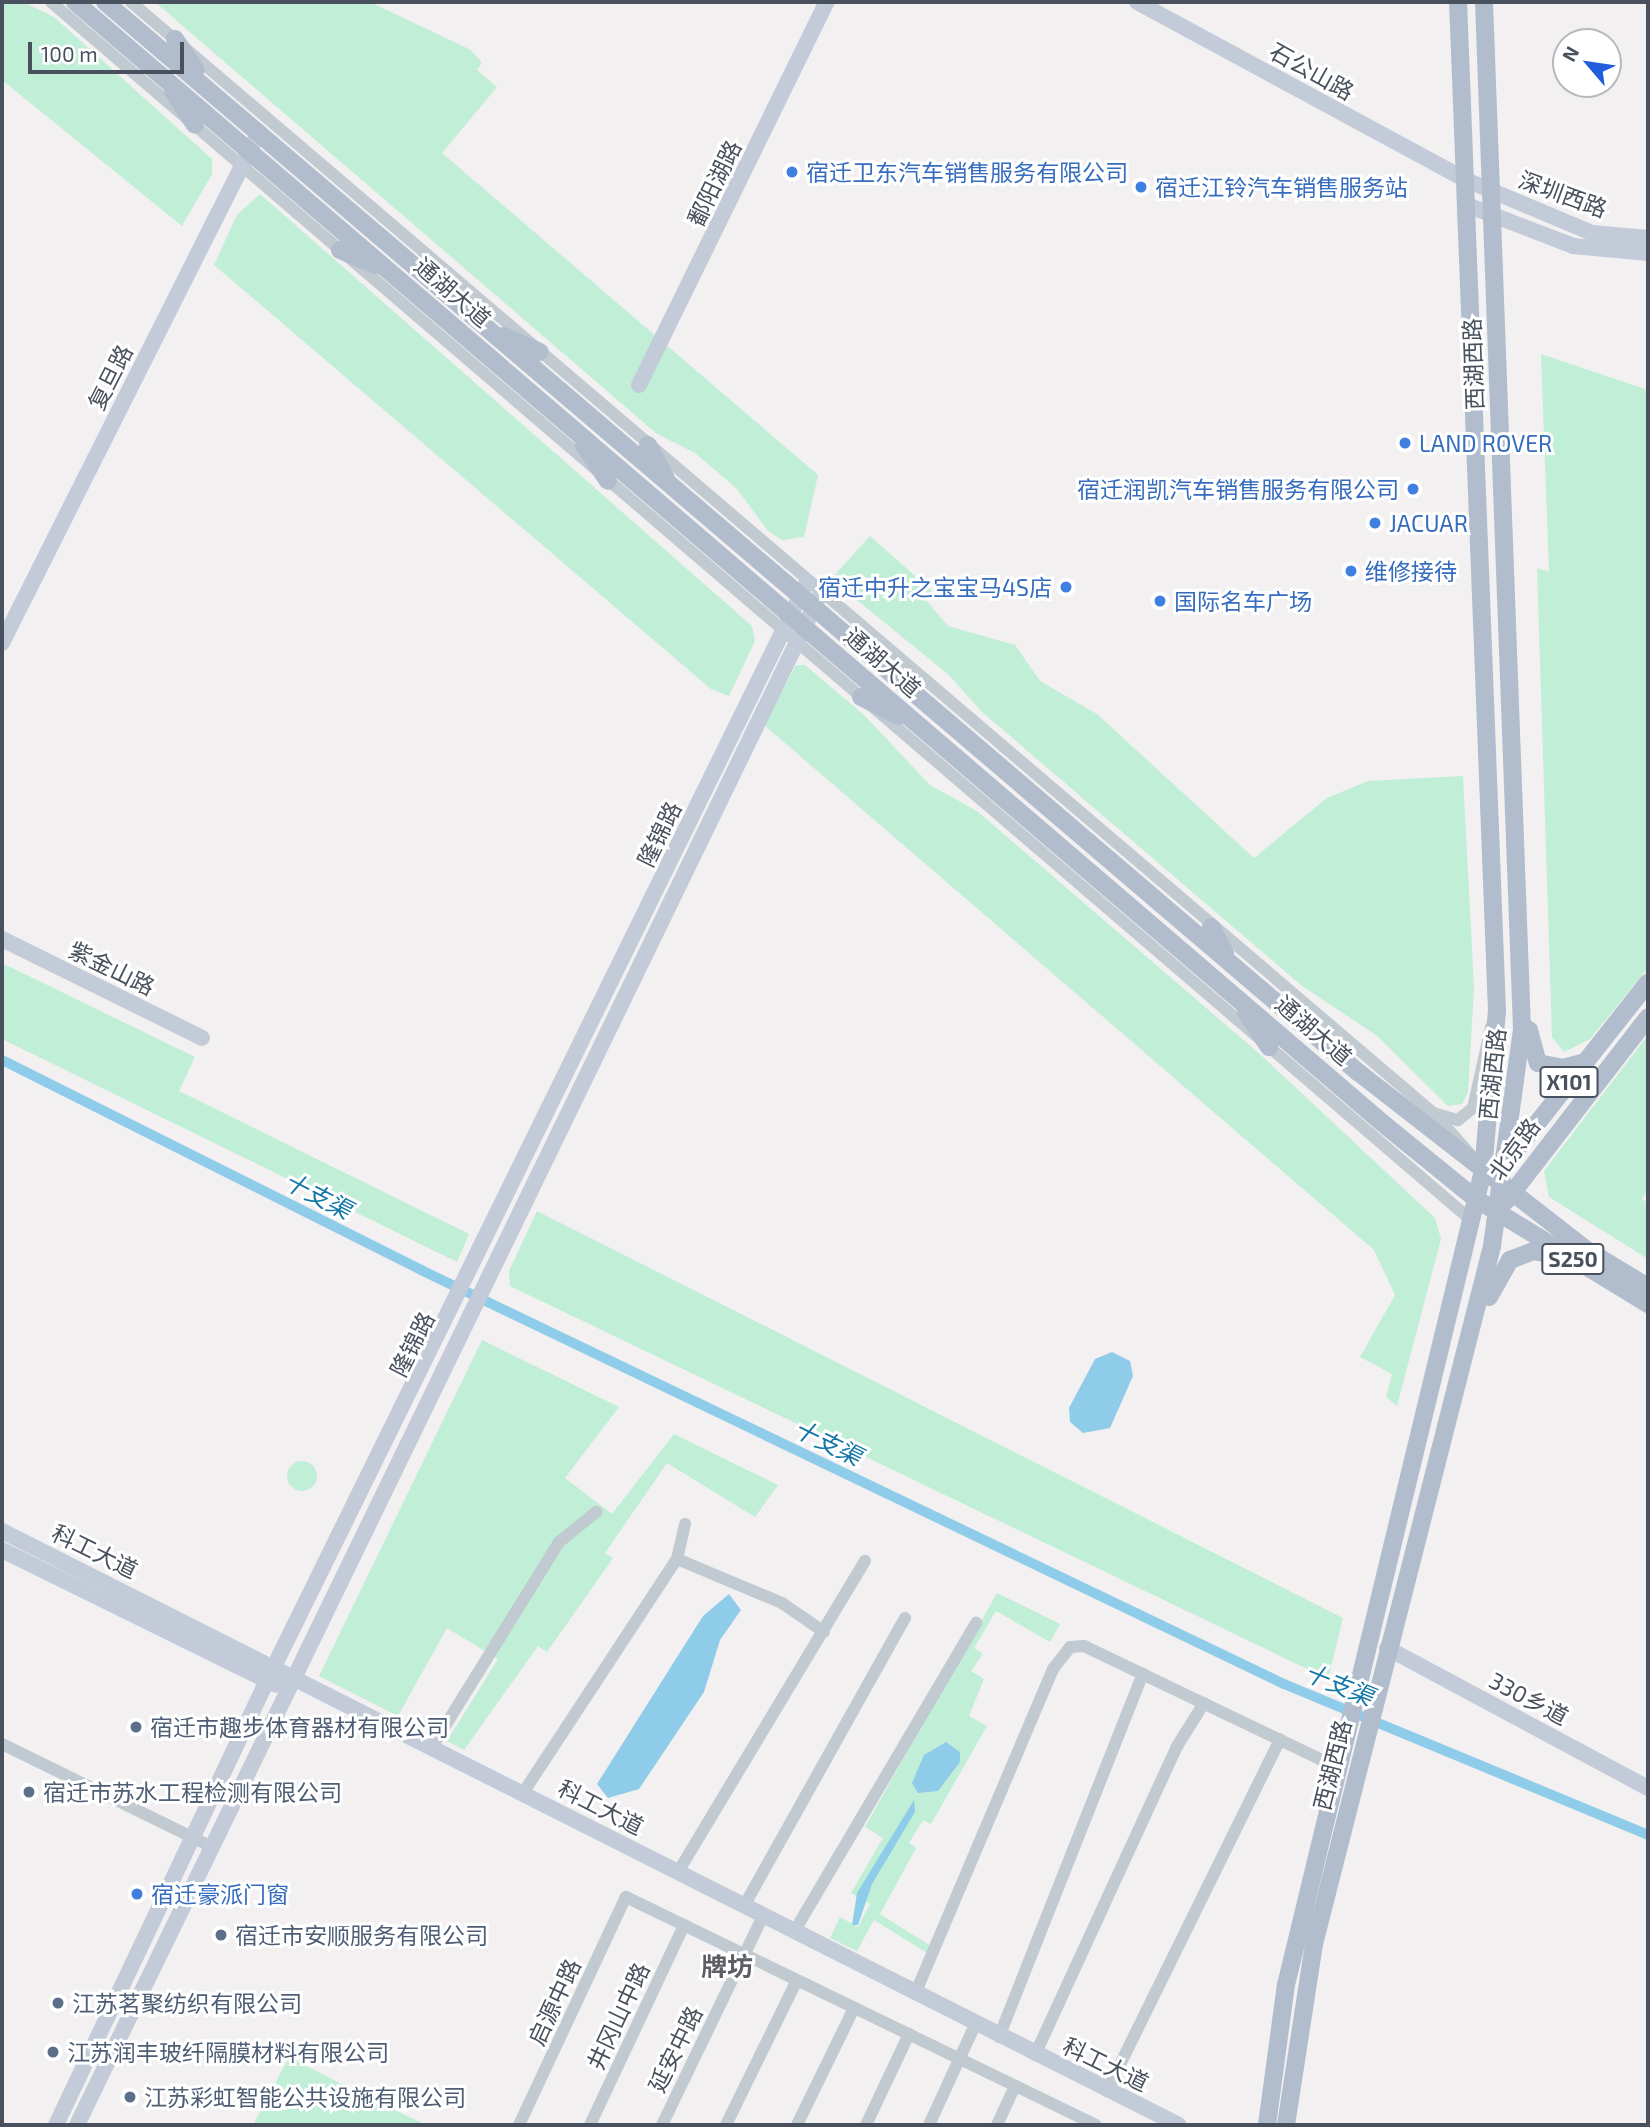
<!DOCTYPE html>
<meta charset="utf-8">
<style>
body{margin:0}
#map{position:relative;width:1650px;height:2127px;overflow:hidden;background:#f2f0f0;font-family:"Exo 2","Noto Sans SC",sans-serif}
div>[style]{position:absolute}
.green>*{inset:0;background:#c1eed7}
.round{border-radius:50%}
.water>*{inset:0;background:#8fcce9}
.canal>*{height:10px;margin:-5px;padding:0 5px;transform-origin:5px;border-radius:5px;background:#8fcce9}
.street>*{height:12px;margin:-6px;padding:0 6px;transform-origin:6px;border-radius:6px;background:#c1c9d1}
.secondary>*{height:16px;margin:-8px;padding:0 8px;transform-origin:8px;border-radius:8px;background:#c3cbd8}
.primary>*{height:18px;margin:-9px;padding:0 9px;transform-origin:9px;border-radius:9px;background:#b1bccd}
.dots>*{width:19px;height:19px;translate:-50% -50%;box-sizing:border-box;border:4px solid #fff;border-radius:50%}
span{translate:-50% -50%;white-space:nowrap;text-align:center;line-height:1.15;-webkit-text-stroke:6px #fff;paint-order:stroke}
.shield-label span{padding:2px 5px;background:#fff;border:2px solid;border-radius:5px;-webkit-text-stroke-width:0}
.shield-label{font-size:21px;color:#48515d;font-weight:700}
.street-label{font-size:23px;color:#48515d}
.shop-label{font-size:23px;color:#366cbe}
.left{translate:0 -50%;text-align:left}
.right{translate:-100% -50%;text-align:right}
.service-label{font-size:23px;color:#4e5e75}
.water-label{font-size:24px;color:#1277a6;font-style:italic}
.quarter-label{font-size:26px;color:#5d5f65;font-weight:700}
.frame{position:absolute;inset:0;border:4px solid #48515d;pointer-events:none}
.north{position:absolute;left:1552px;top:28px;width:70px;height:70px;box-sizing:border-box;background:#fff;border:2px solid #b6b9be;border-radius:50%;rotate:299deg;font-size:19px;font-weight:700;line-height:28px;text-align:center;color:#48515d}
.north::after{content:'';display:block;margin:auto;width:24px;height:32px;background:#215edb;clip-path:polygon(50% 0,100% 100%,50% 72%,0 100%)}
.scale{position:absolute;left:28px;top:42px;width:156px;height:32px;box-sizing:border-box;border:4px solid #48515d;border-top:0;padding-left:9px;font-size:21px;line-height:24px;white-space:nowrap;color:#48515d;-webkit-text-stroke:5px #fff;paint-order:stroke}
</style>
<div id="map">
<div class="green">
<i style="clip-path:polygon(2px 2px,23px 2px,54px 17px,212px 159px,212px 174px,182px 226px,2px 80px)"></i>
<i style="clip-path:polygon(155px 2px,370px 2px,471px 50px,482px 63px,477px 70px,497px 87px,442px 153px,818px 475px,804px 537px,782px 540px,768px 531px,737px 489px,695px 453px,657px 434px)"></i>
<i style="clip-path:polygon(260px 194px,752px 626px,755px 641px,729px 696px,711px 689px,214px 265px,237px 215px)"></i>
<i style="clip-path:polygon(1541px 354px,1648px 390px,1648px 968px,1590px 1039px,1564px 1052px,1552px 1037px,1537px 568px,1549px 572px)"></i>
<i style="clip-path:polygon(870px 536px,932px 591px,925px 599px,948px 626px,1015px 645px,1040px 681px,1097px 714px,1254px 858px,1327px 798px,1368px 781px,1463px 776px,1474px 988px,1468px 1092px,1462px 1104px,1448px 1106px,1376px 1035px,1302px 986px,982px 712px,949px 675px,831px 579px)"></i>
<i style="clip-path:polygon(796px 665px,805px 665px,864px 715px,930px 785px,977px 811px,1262px 1056px,1435px 1218px,1441px 1239px,1397px 1406px,1386px 1397px,1392px 1374px,1360px 1357px,1395px 1295px,1374px 1250px,764px 725px)"></i>
<i style="clip-path:polygon(2px 963px,195px 1057px,179px 1091px,469px 1234px,457px 1262px,2px 1039px)"></i>
<i style="clip-path:polygon(1648px 1035px,1648px 1191px,1642px 1199px,1648px 1203px,1648px 1259px,1549px 1197px,1544px 1171px)"></i>
<i style="clip-path:polygon(537px 1211px,1343px 1618px,1328px 1679px,510px 1286px,509px 1271px)"></i>
<i style="clip-path:polygon(482px 1340px,619px 1407px,565px 1478px,612px 1514px,674px 1434px,778px 1485px,755px 1517px,667px 1463px,605px 1553px,613px 1558px,547px 1652px,538px 1646px,464px 1750px,447px 1741px,498px 1659px,447px 1628px,398px 1716px,319px 1676px)"></i>
<i class="round" style="left:287px;top:1461px;width:30px;height:30px"></i>
<i style="clip-path:polygon(997px 1593px,1060px 1624px,1050px 1642px,996px 1611px,974px 1648px,983px 1654px,971px 1671px,984px 1679px,969px 1716px,987px 1726px,931px 1824px,923px 1820px,909px 1843px,916px 1848px,880px 1914px,931px 1946px,927px 1953px,874px 1920px,857px 1951px,830px 1938px,840px 1917px,858px 1927px,870px 1904px,851px 1893px,883px 1838px,865px 1827px)"></i>
<i style="clip-path:polygon(289px 2057px,359px 2093px,426px 2125px,253px 2125px)"></i>
</div>
<div class="water">
<i style="clip-path:polygon(1112px 1352px,1130px 1361px,1133px 1376px,1110px 1428px,1083px 1433px,1070px 1422px,1069px 1408px,1095px 1359px)"></i>
<i style="clip-path:polygon(729px 1594px,741px 1610px,720px 1640px,704px 1692px,639px 1789px,608px 1798px,597px 1784px,703px 1616px)"></i>
<i style="clip-path:polygon(946px 1742px,960px 1752px,960px 1762px,938px 1791px,918px 1793px,912px 1783px,924px 1755px)"></i>
<i style="clip-path:polygon(914px 1800px,915px 1812px,872px 1884px,858px 1925px,852px 1925px,857px 1893px)"></i>
</div>
<div class="canal">
<i style="left:2px;top:1060px;width:469px;rotate:26.6deg"></i>
<i style="left:421px;top:1270px;width:957px;rotate:25.63deg"></i>
<i style="left:1284px;top:1684px;width:394px;rotate:22.5deg"></i>
</div>
<div class="street">
<i style="left:51px;top:2px;width:1871px;rotate:40.62deg"></i>
<i style="left:131px;top:2px;width:1712px;rotate:40.47deg"></i>
<i style="left:1433px;top:1113px;width:26px;rotate:16deg"></i>
<i style="left:1458px;top:1120px;width:19px;rotate:-39deg"></i>
<i style="left:1473px;top:1108px;width:83px;rotate:-77.5deg"></i>
<i style="left:1438px;top:1118px;width:48px;rotate:48.4deg"></i>
<i style="left:677px;top:1559px;width:114px;rotate:22.7deg"></i>
<i style="left:782px;top:1603px;width:51px;rotate:34.6deg"></i>
<i style="left:2px;top:1744px;width:232px;rotate:26.1deg"></i>
<i style="left:432px;top:1747px;width:241px;rotate:-58.2deg"></i>
<i style="left:559px;top:1542px;width:48px;rotate:-39deg"></i>
<i style="left:523px;top:1793px;width:280px;rotate:-56.7deg"></i>
<i style="left:677px;top:1559px;width:36px;rotate:-77deg"></i>
<i style="left:678px;top:1872px;width:363px;rotate:-59deg"></i>
<i style="left:744px;top:1906px;width:330px;rotate:-60.8deg"></i>
<i style="left:794px;top:1932px;width:359px;rotate:-59.5deg"></i>
<i style="left:915px;top:1994px;width:353px;rotate:-67deg"></i>
<i style="left:1053px;top:1669px;width:28px;rotate:-52deg"></i>
<i style="left:1070px;top:1647px;width:14px;rotate:-4deg"></i>
<i style="left:1084px;top:1646px;width:280px;rotate:25.6deg"></i>
<i style="left:999px;top:2037px;width:391px;rotate:-68.4deg"></i>
<i style="left:1035px;top:2055px;width:338px;rotate:-65.3deg"></i>
<i style="left:1176px;top:1748px;width:53px;rotate:-58.1deg"></i>
<i style="left:1107px;top:2091px;width:392px;rotate:-63.8deg"></i>
<i style="left:519px;top:2125px;width:252px;rotate:-64.9deg"></i>
<i style="left:626px;top:1897px;width:522px;rotate:25.88deg"></i>
<i style="left:590px;top:2125px;width:221px;rotate:-64.8deg"></i>
<i style="left:662px;top:2125px;width:232px;rotate:-64.2deg"></i>
<i style="left:726px;top:2125px;width:161px;rotate:-63.9deg"></i>
<i style="left:797px;top:2125px;width:130px;rotate:-64deg"></i>
<i style="left:866px;top:2125px;width:101px;rotate:-64.7deg"></i>
<i style="left:929px;top:2125px;width:110px;rotate:-65.3deg"></i>
<i style="left:997px;top:2125px;width:43px;rotate:-65.2deg"></i>
</div>
<div class="secondary">
<i style="left:1137px;top:2px;width:374px;rotate:28.4deg"></i>
<i style="left:1466px;top:180px;width:137px;rotate:22.8deg"></i>
<i style="left:1592px;top:233px;width:56px;rotate:5.1deg"></i>
<i style="left:1467px;top:205px;width:114px;rotate:21.1deg"></i>
<i style="left:1573px;top:246px;width:75px;rotate:5.3deg"></i>
<i style="left:639px;top:385px;width:427px;rotate:-63.9deg"></i>
<i style="left:2px;top:643px;width:572px;rotate:-63.3deg"></i>
<i style="left:2px;top:939px;width:223px;rotate:26.3deg"></i>
<i style="left:2px;top:1531px;width:1318px;rotate:26.78deg"></i>
<i style="left:2px;top:1550px;width:305px;rotate:26.2deg"></i>
<i style="left:1387px;top:1648px;width:296px;rotate:28.2deg"></i>
<i style="left:56px;top:2125px;width:483px;rotate:-64.6deg"></i>
<i style="left:263px;top:1689px;width:1233px;rotate:-63.83deg"></i>
<i style="left:77px;top:2125px;width:1703px;rotate:-64.1deg"></i>
</div>
<div class="primary">
<i style="left:75px;top:2px;width:1719px;rotate:40.61deg"></i>
<i style="left:1380px;top:1121px;width:124px;rotate:39.1deg"></i>
<i style="left:1476px;top:1199px;width:202px;rotate:31.4deg"></i>
<i style="left:105px;top:2px;width:1648px;rotate:40.5deg"></i>
<i style="left:1358px;top:1072px;width:288px;rotate:37.9deg"></i>
<i style="left:1585px;top:1249px;width:74px;rotate:31.1deg"></i>
<i style="left:175px;top:39px;width:37px;rotate:56deg"></i>
<i style="left:173px;top:91px;width:40px;rotate:57.1deg"></i>
<i style="left:340px;top:250px;width:38px;rotate:23deg"></i>
<i style="left:504px;top:336px;width:39px;rotate:24deg"></i>
<i style="left:584px;top:445px;width:43px;rotate:56.3deg"></i>
<i style="left:648px;top:445px;width:38px;rotate:62deg"></i>
<i style="left:861px;top:697px;width:42px;rotate:26.6deg"></i>
<i style="left:1211px;top:927px;width:30px;rotate:62deg"></i>
<i style="left:1246px;top:1012px;width:42px;rotate:56.7deg"></i>
<i style="left:1529px;top:1030px;width:34px;rotate:75deg"></i>
<i style="left:1538px;top:1063px;width:25px;rotate:11deg"></i>
<i style="left:1563px;top:1068px;width:23px;rotate:-15deg"></i>
<i style="left:1508px;top:1160px;width:226px;rotate:-51.7deg"></i>
<i style="left:1506px;top:1201px;width:232px;rotate:-52.3deg"></i>
<i style="left:1489px;top:1297px;width:43px;rotate:-60.4deg"></i>
<i style="left:1510px;top:1260px;width:25px;rotate:-21deg"></i>
<i style="left:1533px;top:1251px;width:25px;rotate:11deg"></i>
<i style="left:1267px;top:2125px;width:141px;rotate:-82.3deg"></i>
<i style="left:1286px;top:1985px;width:837px;rotate:-76.4deg"></i>
<i style="left:1483px;top:1171px;width:161px;rotate:-85deg"></i>
<i style="left:1497px;top:1011px;width:1010px;rotate:-92.21deg"></i>
<i style="left:1286px;top:2125px;width:183px;rotate:-81.2deg"></i>
<i style="left:1314px;top:1944px;width:720px;rotate:-75.69deg"></i>
<i style="left:1492px;top:1246px;width:219px;rotate:-82.1deg"></i>
<i style="left:1522px;top:1029px;width:1028px;rotate:-92.12deg"></i>
</div>
<div class="dots">
<i style="left:792px;top:172px;background:#3f7fe0"></i>
<i style="left:1141px;top:187px;background:#3f7fe0"></i>
<i style="left:1405px;top:443px;background:#3f7fe0"></i>
<i style="left:1413px;top:489px;background:#3f7fe0"></i>
<i style="left:1375px;top:523px;background:#3f7fe0"></i>
<i style="left:1351px;top:571px;background:#3f7fe0"></i>
<i style="left:1066px;top:587px;background:#3f7fe0"></i>
<i style="left:1160px;top:601px;background:#3f7fe0"></i>
<i style="left:136px;top:1727px;background:#5c6f8a"></i>
<i style="left:29px;top:1792px;background:#5c6f8a"></i>
<i style="left:137px;top:1894px;background:#3f7fe0"></i>
<i style="left:221px;top:1935px;background:#5c6f8a"></i>
<i style="left:58px;top:2003px;background:#5c6f8a"></i>
<i style="left:53px;top:2052px;background:#5c6f8a"></i>
<i style="left:130px;top:2097px;background:#5c6f8a"></i>
</div>
<div class="shield-label">
<span style="left:1569px;top:1082px">X101</span>
<span style="left:1573px;top:1259px">S250</span>
</div>
<div class="street-label">
<span style="left:1312px;top:71px;rotate:29deg">石公山路</span>
<span style="left:714px;top:183px;rotate:-64deg">鄱阳湖路</span>
<span style="left:1563px;top:194px;rotate:20deg">深圳西路</span>
<span style="left:453px;top:292px;rotate:41deg">通湖大道</span>
<span style="left:1473px;top:364px;rotate:-92deg">西湖西路</span>
<span style="left:110px;top:377px;rotate:-63deg">复旦路</span>
<span style="left:883px;top:662px;rotate:41deg">通湖大道</span>
<span style="left:659px;top:834px;rotate:-64deg">隆锦路</span>
<span style="left:112px;top:968px;rotate:26deg">紫金山路</span>
<span style="left:1314px;top:1030px;rotate:41deg">通湖大道</span>
<span style="left:1492px;top:1074px;rotate:-84deg">西湖西路</span>
<span style="left:1514px;top:1149px;rotate:-54deg">北京路</span>
<span style="left:412px;top:1344px;rotate:-63deg">隆锦路</span>
<span style="left:95px;top:1551px;rotate:26deg">科工大道</span>
<span style="left:1529px;top:1698px;rotate:28deg">330乡道</span>
<span style="left:1332px;top:1765px;rotate:-76deg">西湖西路</span>
<span style="left:601px;top:1807px;rotate:27deg">科工大道</span>
<span style="left:554px;top:2002px;rotate:-65deg">启源中路</span>
<span style="left:618px;top:2016px;rotate:-65deg">井冈山中路</span>
<span style="left:675px;top:2049px;rotate:-64deg">延安中路</span>
<span style="left:1106px;top:2064px;rotate:26deg">科工大道</span>
</div>
<div class="shop-label">
<span class="left" style="left:806px;top:172px">宿迁卫东汽车销售服务有限公司</span>
<span class="left" style="left:1155px;top:187px">宿迁江铃汽车销售服务站</span>
<span class="left" style="left:1419px;top:443px">LAND ROVER</span>
<span class="right" style="left:1399px;top:489px">宿迁润凯汽车销售服务有限公司</span>
<span class="left" style="left:1389px;top:523px">JACUAR</span>
<span class="left" style="left:1365px;top:571px">维修接待</span>
<span class="right" style="left:1052px;top:587px">宿迁中升之宝宝马4S店</span>
<span class="left" style="left:1174px;top:601px">国际名车广场</span>
<span class="left" style="left:151px;top:1894px">宿迁豪派门窗</span>
</div>
<div class="service-label">
<span class="left" style="left:150px;top:1727px">宿迁市趣步体育器材有限公司</span>
<span class="left" style="left:43px;top:1792px">宿迁市苏水工程检测有限公司</span>
<span class="left" style="left:235px;top:1935px">宿迁市安顺服务有限公司</span>
<span class="left" style="left:72px;top:2003px">江苏茗聚纺织有限公司</span>
<span class="left" style="left:67px;top:2052px">江苏润丰玻纤隔膜材料有限公司</span>
<span class="left" style="left:144px;top:2097px">江苏彩虹智能公共设施有限公司</span>
</div>
<div class="water-label">
<span style="left:318px;top:1195px;rotate:27deg">十支渠</span>
<span style="left:828px;top:1442px;rotate:26deg">十支渠</span>
<span style="left:1339px;top:1684px;rotate:22deg">十支渠</span>
</div>
<div class="quarter-label">
<span style="left:727px;top:1966px">牌坊</span>
</div>
<div class="frame"></div>
<div class="north">N</div>
<div class="scale">100 m</div>
</div>
